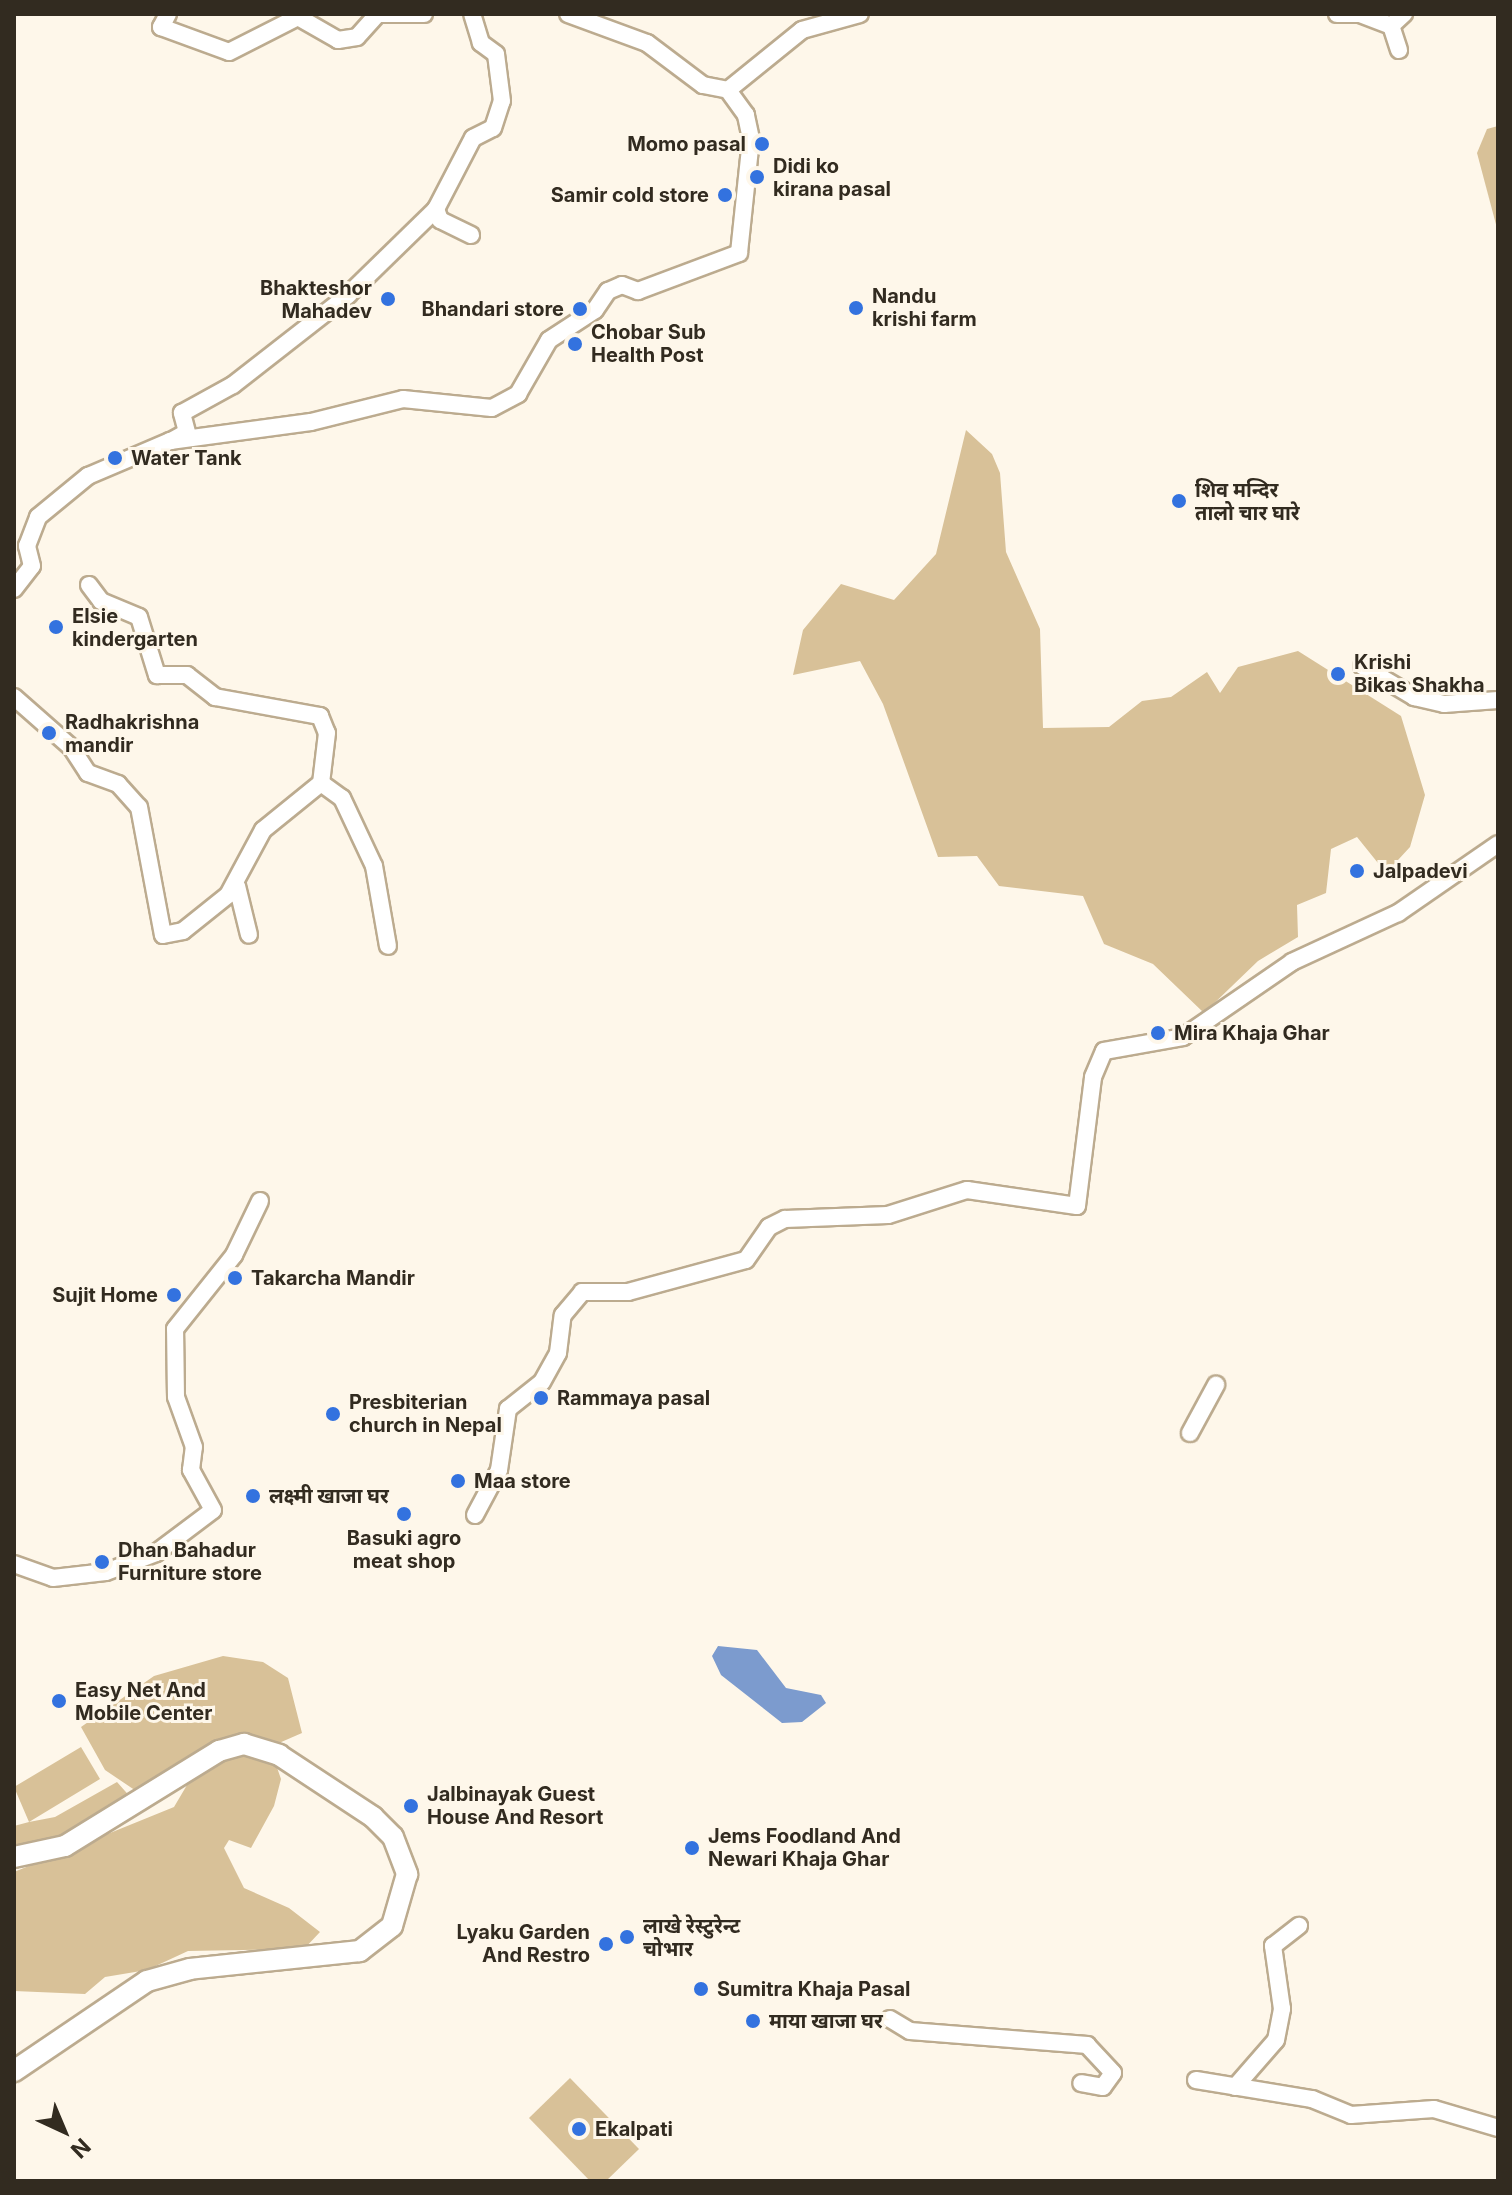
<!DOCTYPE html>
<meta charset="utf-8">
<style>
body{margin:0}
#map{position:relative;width:1512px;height:2195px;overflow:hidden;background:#fef7ea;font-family:Inter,"Noto Sans Devanagari",sans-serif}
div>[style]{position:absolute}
.green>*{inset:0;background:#d8c198}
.water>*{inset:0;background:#7c9bce}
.roads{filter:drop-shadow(2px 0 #bcab8f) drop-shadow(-2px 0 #bcab8f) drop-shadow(0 2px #bcab8f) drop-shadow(0 -2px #bcab8f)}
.minor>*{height:16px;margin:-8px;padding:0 8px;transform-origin:8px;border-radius:8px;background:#fff}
.major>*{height:20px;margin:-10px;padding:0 10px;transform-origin:10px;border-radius:10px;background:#fff}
.dots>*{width:22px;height:22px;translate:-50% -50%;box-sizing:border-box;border:4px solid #fef7ea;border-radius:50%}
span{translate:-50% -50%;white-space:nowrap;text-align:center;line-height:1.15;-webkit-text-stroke:6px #fef7ea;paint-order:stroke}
.poi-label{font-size:20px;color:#322b20;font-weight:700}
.right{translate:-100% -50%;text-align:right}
.left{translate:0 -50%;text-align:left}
.frame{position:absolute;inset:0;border:16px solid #322b20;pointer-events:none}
.north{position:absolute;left:24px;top:2091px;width:80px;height:80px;-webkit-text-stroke:6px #fef7ea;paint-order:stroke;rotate:136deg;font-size:22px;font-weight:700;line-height:32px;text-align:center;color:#322b20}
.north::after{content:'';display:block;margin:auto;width:28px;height:36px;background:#322b20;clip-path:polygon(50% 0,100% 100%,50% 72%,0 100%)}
</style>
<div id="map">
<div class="green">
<i style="clip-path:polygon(1498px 126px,1498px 232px,1477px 153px,1487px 129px)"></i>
<i style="clip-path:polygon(966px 430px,992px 454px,1000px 473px,1006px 552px,1040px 629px,1043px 728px,1109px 727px,1142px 701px,1171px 697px,1207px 672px,1220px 693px,1238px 667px,1298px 651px,1401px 716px,1425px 795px,1410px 847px,1386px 873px,1357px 837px,1331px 849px,1326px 893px,1297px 905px,1298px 937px,1258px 961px,1204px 1013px,1153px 964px,1104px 944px,1083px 896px,999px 886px,977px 856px,938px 857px,883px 704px,860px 661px,793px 675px,803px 630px,841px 584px,894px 600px,936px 554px)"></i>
<i style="clip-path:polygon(223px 1656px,263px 1662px,288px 1678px,302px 1733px,279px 1743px,248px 1734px,203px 1751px,145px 1797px,105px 1770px,81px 1727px,154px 1676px)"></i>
<i style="clip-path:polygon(81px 1747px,100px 1779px,29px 1822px,55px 1817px,117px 1782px,133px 1800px,102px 1822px,14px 1858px,14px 1826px,29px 1822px,14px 1787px)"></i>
<i style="clip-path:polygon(251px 1751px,274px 1759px,281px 1779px,274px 1806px,251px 1848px,229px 1840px,224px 1848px,244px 1888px,289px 1908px,320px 1932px,304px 1949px,188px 1951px,147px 1970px,105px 1977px,85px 1994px,14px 1991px,14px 1872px,174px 1807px,187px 1785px,225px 1759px)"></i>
<i style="clip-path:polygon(570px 2078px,639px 2149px,606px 2181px,590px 2181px,529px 2118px)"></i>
</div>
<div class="water">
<i style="clip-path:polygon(718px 1646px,757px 1650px,786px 1688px,821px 1695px,826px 1703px,802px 1722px,782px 1723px,721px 1675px,712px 1656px)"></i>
</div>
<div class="roads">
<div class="minor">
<i style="left:168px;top:14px;width:15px;rotate:118deg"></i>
<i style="left:161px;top:27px;width:72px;rotate:20.2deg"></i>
<i style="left:229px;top:52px;width:77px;rotate:-26.9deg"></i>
<i style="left:298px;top:17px;width:46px;rotate:29.9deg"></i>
<i style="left:338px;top:40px;width:19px;rotate:-9deg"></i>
<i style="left:357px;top:37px;width:31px;rotate:-48deg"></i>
<i style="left:379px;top:14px;width:45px"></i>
<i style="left:568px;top:14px;width:84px;rotate:20.2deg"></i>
<i style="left:647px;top:43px;width:70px;rotate:36.9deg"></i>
<i style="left:703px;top:85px;width:25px;rotate:11deg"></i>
<i style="left:728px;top:90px;width:95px;rotate:-39deg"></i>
<i style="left:802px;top:30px;width:60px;rotate:-15.4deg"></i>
<i style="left:1337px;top:14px;width:21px"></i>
<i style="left:1360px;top:14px;width:33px;rotate:21deg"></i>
<i style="left:1399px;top:50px;width:25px;rotate:-108deg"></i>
<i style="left:1391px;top:26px;width:18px;rotate:-43deg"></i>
<i style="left:471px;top:235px;width:34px;rotate:-154deg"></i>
<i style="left:440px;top:220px;width:12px;rotate:-110deg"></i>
<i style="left:436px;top:209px;width:80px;rotate:-62.5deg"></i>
<i style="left:473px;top:138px;width:22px;rotate:-27deg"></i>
<i style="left:493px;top:128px;width:28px;rotate:-72deg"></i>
<i style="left:502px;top:101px;width:47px;rotate:-97.3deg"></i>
<i style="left:496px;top:54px;width:19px;rotate:-144deg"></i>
<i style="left:481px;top:43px;width:30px;rotate:-107deg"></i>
<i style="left:171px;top:441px;width:18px;rotate:-29deg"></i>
<i style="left:187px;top:432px;width:20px;rotate:-105deg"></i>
<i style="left:182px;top:413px;width:58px;rotate:-28.8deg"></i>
<i style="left:233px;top:385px;width:146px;rotate:-38deg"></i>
<i style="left:348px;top:295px;width:123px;rotate:-44.3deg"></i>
<i style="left:89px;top:585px;width:20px;rotate:53deg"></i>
<i style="left:101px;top:601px;width:41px;rotate:22.8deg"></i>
<i style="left:139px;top:617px;width:61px;rotate:72.8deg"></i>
<i style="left:157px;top:675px;width:30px"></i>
<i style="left:187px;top:675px;width:36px;rotate:38deg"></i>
<i style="left:215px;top:697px;width:107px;rotate:10.3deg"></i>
<i style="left:320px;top:716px;width:18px;rotate:68deg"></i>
<i style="left:327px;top:733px;width:50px;rotate:96.8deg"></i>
<i style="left:14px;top:589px;width:29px;rotate:-52deg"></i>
<i style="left:32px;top:566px;width:21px;rotate:-104deg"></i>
<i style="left:27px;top:546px;width:31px;rotate:-69deg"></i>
<i style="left:38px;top:517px;width:65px;rotate:-39.4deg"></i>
<i style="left:88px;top:476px;width:89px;rotate:-23.1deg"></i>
<i style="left:170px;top:441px;width:142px;rotate:-7.7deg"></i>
<i style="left:311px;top:422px;width:95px;rotate:-14deg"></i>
<i style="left:403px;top:399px;width:89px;rotate:5.8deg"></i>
<i style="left:492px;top:408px;width:30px;rotate:-28deg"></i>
<i style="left:518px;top:394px;width:62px;rotate:-60.1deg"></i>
<i style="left:549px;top:340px;width:55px;rotate:-33.1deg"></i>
<i style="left:595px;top:310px;width:23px;rotate:-56deg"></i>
<i style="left:608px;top:291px;width:15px;rotate:-23deg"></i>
<i style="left:622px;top:285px;width:17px;rotate:21deg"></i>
<i style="left:638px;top:291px;width:108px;rotate:-20.6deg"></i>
<i style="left:739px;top:253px;width:115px;rotate:-84deg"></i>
<i style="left:751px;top:139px;width:25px;rotate:-102deg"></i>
<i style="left:746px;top:115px;width:31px;rotate:-126deg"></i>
<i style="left:1362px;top:666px;width:61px;rotate:30.8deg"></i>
<i style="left:1414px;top:697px;width:31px;rotate:13deg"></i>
<i style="left:1444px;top:704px;width:54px;rotate:-4.2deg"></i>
<i style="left:14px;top:697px;width:76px;rotate:41.3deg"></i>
<i style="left:71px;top:747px;width:31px;rotate:57deg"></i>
<i style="left:88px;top:773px;width:32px;rotate:20deg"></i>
<i style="left:118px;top:784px;width:31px;rotate:48deg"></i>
<i style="left:139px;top:807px;width:130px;rotate:79.4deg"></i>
<i style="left:163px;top:935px;width:20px;rotate:-11deg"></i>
<i style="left:183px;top:931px;width:58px;rotate:-38.7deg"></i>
<i style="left:228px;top:895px;width:74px;rotate:-61.7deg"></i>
<i style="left:263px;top:830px;width:75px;rotate:-39deg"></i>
<i style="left:321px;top:783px;width:26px;rotate:36deg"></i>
<i style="left:342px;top:798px;width:75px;rotate:64.8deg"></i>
<i style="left:374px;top:866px;width:81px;rotate:80.1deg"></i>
<i style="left:237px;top:886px;width:50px;rotate:76.2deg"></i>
<i style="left:1190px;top:1433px;width:55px;rotate:-61.6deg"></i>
<i style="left:475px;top:1515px;width:51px;rotate:-61.9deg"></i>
<i style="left:499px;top:1470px;width:62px;rotate:-81.6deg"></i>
<i style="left:508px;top:1409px;width:43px;rotate:-38.5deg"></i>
<i style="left:542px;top:1382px;width:33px;rotate:-61deg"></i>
<i style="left:558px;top:1353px;width:38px;rotate:-83deg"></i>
<i style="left:563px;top:1315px;width:30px;rotate:-50deg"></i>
<i style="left:582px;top:1292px;width:46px"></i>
<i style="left:628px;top:1292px;width:122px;rotate:-15.2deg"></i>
<i style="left:746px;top:1260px;width:40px;rotate:-55.1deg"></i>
<i style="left:769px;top:1227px;width:18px;rotate:-27deg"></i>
<i style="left:785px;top:1219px;width:103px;rotate:-2.2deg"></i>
<i style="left:888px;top:1215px;width:83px;rotate:-17.6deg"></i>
<i style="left:967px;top:1190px;width:111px;rotate:8.3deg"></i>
<i style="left:1077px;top:1206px;width:130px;rotate:-82.9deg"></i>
<i style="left:1093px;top:1077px;width:28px;rotate:-67deg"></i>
<i style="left:1104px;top:1051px;width:80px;rotate:-10deg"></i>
<i style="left:1183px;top:1037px;width:132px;rotate:-34.5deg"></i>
<i style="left:1292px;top:962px;width:117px;rotate:-24.8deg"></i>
<i style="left:1398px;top:913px;width:121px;rotate:-34.6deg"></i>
<i style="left:14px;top:1564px;width:41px;rotate:19.7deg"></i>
<i style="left:53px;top:1578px;width:53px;rotate:-6.5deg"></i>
<i style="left:106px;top:1572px;width:53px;rotate:-20.8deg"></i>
<i style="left:156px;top:1553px;width:71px;rotate:-37deg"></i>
<i style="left:213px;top:1510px;width:46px;rotate:-118.8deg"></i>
<i style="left:191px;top:1470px;width:23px;rotate:-83deg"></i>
<i style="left:194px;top:1447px;width:53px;rotate:-109.8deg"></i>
<i style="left:176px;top:1397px;width:68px;rotate:-90.8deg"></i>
<i style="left:175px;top:1329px;width:95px;rotate:-51.4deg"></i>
<i style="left:234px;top:1255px;width:60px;rotate:-64.3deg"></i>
<i style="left:890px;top:2019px;width:23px;rotate:31deg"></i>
<i style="left:910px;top:2031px;width:178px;rotate:4.5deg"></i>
<i style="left:1087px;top:2045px;width:38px;rotate:47deg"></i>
<i style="left:1113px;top:2073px;width:17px;rotate:126deg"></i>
<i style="left:1103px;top:2087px;width:22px;rotate:-170deg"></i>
<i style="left:1196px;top:2080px;width:118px;rotate:9.3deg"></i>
<i style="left:1312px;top:2099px;width:42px;rotate:22.3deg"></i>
<i style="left:1351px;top:2115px;width:83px;rotate:-4.1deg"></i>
<i style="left:1434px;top:2109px;width:67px;rotate:16.5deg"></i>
<i style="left:1235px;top:2087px;width:62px;rotate:-48.9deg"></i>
<i style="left:1276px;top:2040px;width:32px;rotate:-79deg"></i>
<i style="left:1282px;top:2009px;width:64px;rotate:-98.1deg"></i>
<i style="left:1273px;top:1946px;width:33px;rotate:-38deg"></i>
</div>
<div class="major">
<i style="left:14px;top:1857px;width:52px;rotate:-12.2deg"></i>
<i style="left:65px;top:1846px;width:181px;rotate:-31.7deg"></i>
<i style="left:219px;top:1751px;width:26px;rotate:-16deg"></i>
<i style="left:244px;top:1744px;width:37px;rotate:17deg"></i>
<i style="left:279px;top:1755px;width:113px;rotate:33.4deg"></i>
<i style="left:373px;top:1817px;width:28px;rotate:45deg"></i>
<i style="left:393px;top:1837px;width:40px;rotate:69deg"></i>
<i style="left:407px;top:1874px;width:54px;rotate:106.1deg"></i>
<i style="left:392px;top:1926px;width:41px;rotate:142deg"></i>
<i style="left:360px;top:1951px;width:171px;rotate:174deg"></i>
<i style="left:190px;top:1969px;width:45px;rotate:164.4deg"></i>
<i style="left:147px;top:1981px;width:161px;rotate:145.9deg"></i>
</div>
</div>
<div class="dots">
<i style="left:762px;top:144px;background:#3372df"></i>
<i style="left:757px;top:177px;background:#3372df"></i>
<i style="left:725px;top:195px;background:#3372df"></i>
<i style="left:388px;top:299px;background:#3372df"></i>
<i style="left:856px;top:308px;background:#3372df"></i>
<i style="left:580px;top:309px;background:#3372df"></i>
<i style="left:575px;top:344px;background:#3372df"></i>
<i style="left:115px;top:458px;background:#3372df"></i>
<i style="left:1179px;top:501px;background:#3372df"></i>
<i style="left:56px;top:627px;background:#3372df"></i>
<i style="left:1338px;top:674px;background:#3372df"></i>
<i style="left:49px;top:733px;background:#3372df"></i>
<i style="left:1357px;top:871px;background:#3372df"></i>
<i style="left:1158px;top:1033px;background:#3372df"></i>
<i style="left:235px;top:1278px;background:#3372df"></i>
<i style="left:174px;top:1295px;background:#3372df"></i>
<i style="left:541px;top:1398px;background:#3372df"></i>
<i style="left:333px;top:1414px;background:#3372df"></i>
<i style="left:458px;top:1481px;background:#3372df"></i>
<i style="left:253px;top:1496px;background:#3372df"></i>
<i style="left:404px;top:1514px;background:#3372df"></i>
<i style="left:102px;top:1562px;background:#3372df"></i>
<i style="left:59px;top:1701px;background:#3372df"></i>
<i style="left:411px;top:1806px;background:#3372df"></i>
<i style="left:692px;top:1848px;background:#3372df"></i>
<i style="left:627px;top:1937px;background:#3372df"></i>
<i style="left:606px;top:1944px;background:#3372df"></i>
<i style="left:701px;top:1989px;background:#3372df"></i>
<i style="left:753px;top:2021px;background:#3372df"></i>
<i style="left:579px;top:2129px;background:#3372df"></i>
</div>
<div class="poi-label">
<span class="right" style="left:746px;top:144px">Momo pasal</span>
<span class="left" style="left:773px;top:178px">Didi ko<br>kirana pasal</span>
<span class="right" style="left:709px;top:195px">Samir cold store</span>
<span class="right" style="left:372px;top:300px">Bhakteshor<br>Mahadev</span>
<span class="left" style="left:872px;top:308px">Nandu<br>krishi farm</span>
<span class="right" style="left:564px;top:309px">Bhandari store</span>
<span class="left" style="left:591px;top:344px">Chobar Sub<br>Health Post</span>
<span class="left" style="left:131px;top:458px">Water Tank</span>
<span class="left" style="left:1195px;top:502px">शिव मन्दिर<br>तालो चार घारे</span>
<span class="left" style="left:72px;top:628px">Elsie<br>kindergarten</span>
<span class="left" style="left:1354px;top:674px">Krishi<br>Bikas Shakha</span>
<span class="left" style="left:65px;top:734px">Radhakrishna<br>mandir</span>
<span class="left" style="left:1373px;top:871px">Jalpadevi</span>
<span class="left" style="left:1174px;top:1033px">Mira Khaja Ghar</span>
<span class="left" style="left:251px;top:1278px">Takarcha Mandir</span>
<span class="right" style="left:158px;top:1295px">Sujit Home</span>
<span class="left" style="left:557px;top:1398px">Rammaya pasal</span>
<span class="left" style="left:349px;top:1414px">Presbiterian<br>church in Nepal</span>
<span class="left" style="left:474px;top:1481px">Maa store</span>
<span class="left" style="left:269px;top:1496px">लक्ष्मी खाजा घर</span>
<span style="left:404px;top:1550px">Basuki agro<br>meat shop</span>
<span class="left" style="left:118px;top:1562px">Dhan Bahadur<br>Furniture store</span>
<span class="left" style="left:75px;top:1702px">Easy Net And<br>Mobile Center</span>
<span class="left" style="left:427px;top:1806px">Jalbinayak Guest<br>House And Resort</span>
<span class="left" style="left:708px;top:1848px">Jems Foodland And<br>Newari Khaja Ghar</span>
<span class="left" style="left:643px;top:1938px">लाखे रेस्टुरेन्ट<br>चोभार</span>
<span class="right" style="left:590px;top:1944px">Lyaku Garden<br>And Restro</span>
<span class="left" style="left:717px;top:1989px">Sumitra Khaja Pasal</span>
<span class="left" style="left:769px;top:2021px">माया खाजा घर</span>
<span class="left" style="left:595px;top:2129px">Ekalpati</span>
</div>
<div class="frame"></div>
<div class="north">N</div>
</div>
